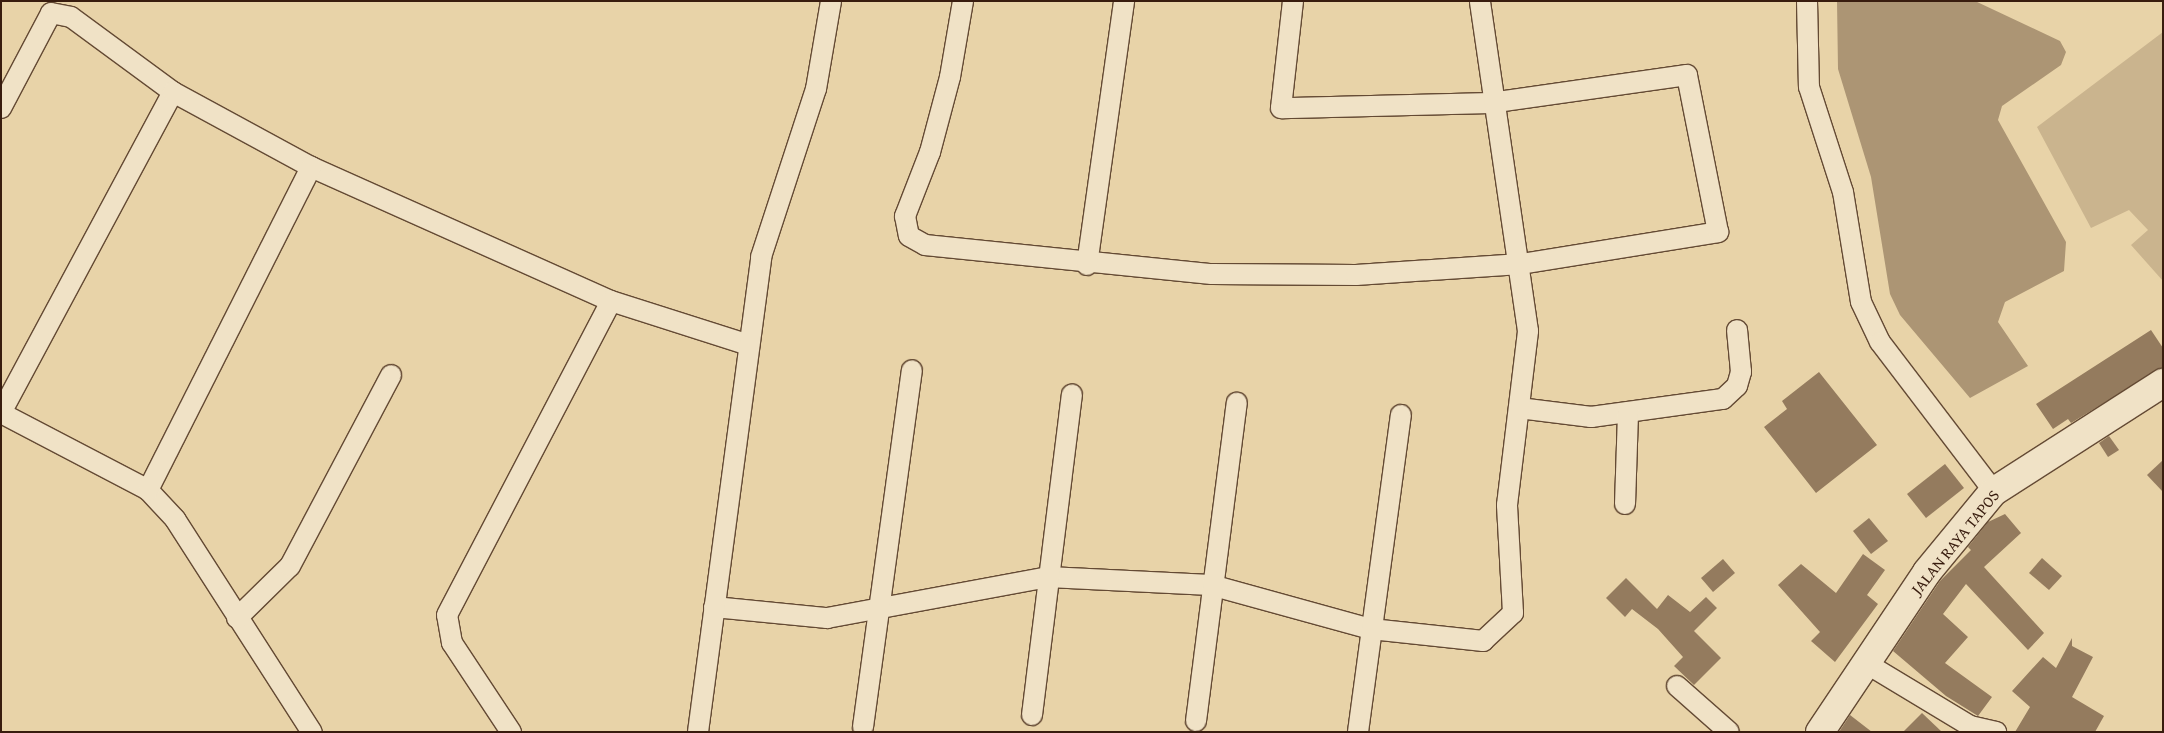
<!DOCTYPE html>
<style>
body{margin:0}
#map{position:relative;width:2164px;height:733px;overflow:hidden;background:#e8d3a8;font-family:"Gentium Book Plus",serif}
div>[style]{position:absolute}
.green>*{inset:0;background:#cab48e}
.water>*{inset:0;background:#ac9574}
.building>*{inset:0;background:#947b5e}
.roads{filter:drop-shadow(1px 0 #644a34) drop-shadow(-1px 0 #644a34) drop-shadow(0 1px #644a34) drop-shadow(0 -1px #644a34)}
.minor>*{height:20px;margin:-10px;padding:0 10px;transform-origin:10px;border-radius:10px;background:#f0e2c6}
.secondary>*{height:28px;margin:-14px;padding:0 14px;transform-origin:14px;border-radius:14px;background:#f0e2c6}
span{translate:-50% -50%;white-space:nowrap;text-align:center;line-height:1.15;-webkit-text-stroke:5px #f0e2c6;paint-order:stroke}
.street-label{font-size:16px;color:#381c0e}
.frame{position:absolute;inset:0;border:2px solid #381c0e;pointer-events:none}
</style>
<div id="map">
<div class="green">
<i style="clip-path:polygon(2163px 32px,2163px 281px,2131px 245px,2148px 230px,2129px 210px,2091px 228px,2037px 127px)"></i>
</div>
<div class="water">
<i style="clip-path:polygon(1837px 1px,1975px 1px,2060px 41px,2066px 52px,2061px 65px,2002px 106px,1998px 120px,2066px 242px,2064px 271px,2005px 302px,1998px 322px,2028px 366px,1970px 398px,1900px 315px,1890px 294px,1871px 177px,1838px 69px)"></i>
</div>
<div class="building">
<i style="clip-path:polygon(2151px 330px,2163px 348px,2163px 367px,2071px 423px,2068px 419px,2053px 429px,2036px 404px)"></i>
<i style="clip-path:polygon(1819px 372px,1877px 445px,1816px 493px,1764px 427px,1787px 409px,1782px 401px)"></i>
<i style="clip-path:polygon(2109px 436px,2119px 450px,2108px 457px,2099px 443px)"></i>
<i style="clip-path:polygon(2163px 460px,2163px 492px,2147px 475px)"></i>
<i style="clip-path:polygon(1945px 464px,1964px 488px,1926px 518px,1907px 494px)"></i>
<i style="clip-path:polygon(2005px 514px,2021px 533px,1984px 567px,2044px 633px,2028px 650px,1966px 584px,1943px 614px,1968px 637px,1945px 663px,1992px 697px,1978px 716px,1946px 696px,1893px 651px,1940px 581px,1971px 550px,1968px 547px,1988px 522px)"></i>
<i style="clip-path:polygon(1869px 518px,1888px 541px,1871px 554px,1853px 531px)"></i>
<i style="clip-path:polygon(1863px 554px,1885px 570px,1867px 595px,1878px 604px,1835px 662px,1811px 641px,1820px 632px,1778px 585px,1801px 564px,1836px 593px)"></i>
<i style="clip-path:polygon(2042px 558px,2062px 576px,2049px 590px,2029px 573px)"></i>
<i style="clip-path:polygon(1723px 559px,1735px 573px,1713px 592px,1701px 578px)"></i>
<i style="clip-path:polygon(1626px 578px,1657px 609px,1668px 595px,1690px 612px,1706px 597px,1717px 608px,1694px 631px,1721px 658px,1694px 685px,1674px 666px,1683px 657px,1658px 629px,1632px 609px,1625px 617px,1606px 598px)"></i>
<i style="clip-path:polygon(2072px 638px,2072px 646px,2093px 657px,2072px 697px,2104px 716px,2095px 732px,2015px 732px,2030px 707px,2012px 691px,2043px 657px,2056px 668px)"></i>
<i style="clip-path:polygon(1922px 713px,1942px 732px,1903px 732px)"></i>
<i style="clip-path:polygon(1850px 715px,1872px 732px,1839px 732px)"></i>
</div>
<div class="roads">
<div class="minor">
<i style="left:963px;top:1px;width:77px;rotate:99.7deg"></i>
<i style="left:950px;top:77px;width:78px;rotate:104.9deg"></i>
<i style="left:930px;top:152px;width:69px;rotate:111.3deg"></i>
<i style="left:905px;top:216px;width:20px;rotate:79deg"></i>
<i style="left:909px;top:236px;width:18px;rotate:29deg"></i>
<i style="left:925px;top:245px;width:288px;rotate:5.8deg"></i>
<i style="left:1212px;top:274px;width:144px;rotate:0.4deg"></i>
<i style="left:1356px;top:275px;width:165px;rotate:-3.8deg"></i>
<i style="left:1521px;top:264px;width:200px;rotate:-9.2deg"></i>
<i style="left:1718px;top:232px;width:160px;rotate:-101.2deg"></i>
<i style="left:1687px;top:75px;width:198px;rotate:171.9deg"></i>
<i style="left:1491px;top:103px;width:210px;rotate:178.6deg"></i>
<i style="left:1281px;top:108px;width:108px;rotate:-83.6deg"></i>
<i style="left:1807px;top:1px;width:86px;rotate:88.7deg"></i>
<i style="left:1809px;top:87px;width:110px;rotate:72.1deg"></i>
<i style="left:1843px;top:192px;width:111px;rotate:80.7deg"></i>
<i style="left:1861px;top:302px;width:44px;rotate:64.6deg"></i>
<i style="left:1880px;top:342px;width:178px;rotate:52.7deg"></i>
<i style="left:173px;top:92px;width:364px;rotate:118.2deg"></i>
<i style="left:1px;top:413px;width:166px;rotate:27.6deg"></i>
<i style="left:148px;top:490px;width:40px;rotate:47deg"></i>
<i style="left:175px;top:519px;width:253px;rotate:57.3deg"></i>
<i style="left:1px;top:108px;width:107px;rotate:-62.2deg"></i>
<i style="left:51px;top:13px;width:20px;rotate:11deg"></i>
<i style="left:71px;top:17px;width:127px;rotate:36.3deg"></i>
<i style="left:173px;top:92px;width:157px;rotate:28.5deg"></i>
<i style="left:311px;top:167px;width:329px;rotate:24.1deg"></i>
<i style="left:611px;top:301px;width:145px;rotate:17.7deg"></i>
<i style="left:1087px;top:265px;width:267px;rotate:-82deg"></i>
<i style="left:1519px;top:408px;width:73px;rotate:7.1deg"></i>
<i style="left:1591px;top:417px;width:133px;rotate:-7.8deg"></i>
<i style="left:1723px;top:399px;width:19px;rotate:-43deg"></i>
<i style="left:1737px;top:386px;width:15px;rotate:-74deg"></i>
<i style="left:1741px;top:372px;width:42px;rotate:-95.4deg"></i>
<i style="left:148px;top:490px;width:362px;rotate:-63.2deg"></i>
<i style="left:1625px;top:504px;width:92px;rotate:-88.1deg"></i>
<i style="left:714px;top:607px;width:114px;rotate:5.6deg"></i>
<i style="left:827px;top:618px;width:225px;rotate:-10.5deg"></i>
<i style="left:1048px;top:577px;width:163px;rotate:2.8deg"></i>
<i style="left:1211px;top:585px;width:166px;rotate:15.4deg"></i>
<i style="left:1371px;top:629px;width:113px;rotate:6.1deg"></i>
<i style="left:1483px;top:641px;width:41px;rotate:-43deg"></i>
<i style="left:1513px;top:613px;width:108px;rotate:-93.2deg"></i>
<i style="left:1507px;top:505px;width:175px;rotate:-83.1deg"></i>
<i style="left:1528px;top:331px;width:333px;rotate:-98.3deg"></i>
<i style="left:237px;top:618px;width:74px;rotate:-44.5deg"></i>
<i style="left:290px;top:566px;width:216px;rotate:-62.1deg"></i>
<i style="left:1864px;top:662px;width:124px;rotate:31.1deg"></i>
<i style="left:1970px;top:726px;width:27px;rotate:13deg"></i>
<i style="left:1677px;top:686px;width:69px;rotate:41.5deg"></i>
<i style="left:1032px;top:715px;width:323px;rotate:-82.9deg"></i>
<i style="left:1196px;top:721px;width:321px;rotate:-82.7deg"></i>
<i style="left:863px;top:727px;width:360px;rotate:-82.2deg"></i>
<i style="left:511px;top:732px;width:107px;rotate:-123.5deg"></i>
<i style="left:452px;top:643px;width:28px;rotate:-100deg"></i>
<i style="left:447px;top:615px;width:354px;rotate:-62.4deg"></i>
<i style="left:698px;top:732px;width:479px;rotate:-82.4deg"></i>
<i style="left:761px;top:257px;width:177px;rotate:-71.9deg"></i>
<i style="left:816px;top:89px;width:89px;rotate:-80.3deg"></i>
<i style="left:1358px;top:732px;width:320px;rotate:-82.3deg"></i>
</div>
<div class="secondary">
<i style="left:1820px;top:732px;width:192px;rotate:-56.2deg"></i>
<i style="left:1927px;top:572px;width:104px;rotate:-50.5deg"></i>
<i style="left:1993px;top:492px;width:202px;rotate:-32.7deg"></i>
</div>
</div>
<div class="street-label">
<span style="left:1955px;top:542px;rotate:-51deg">JALAN RAYA TAPOS</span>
</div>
<div class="frame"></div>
</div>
